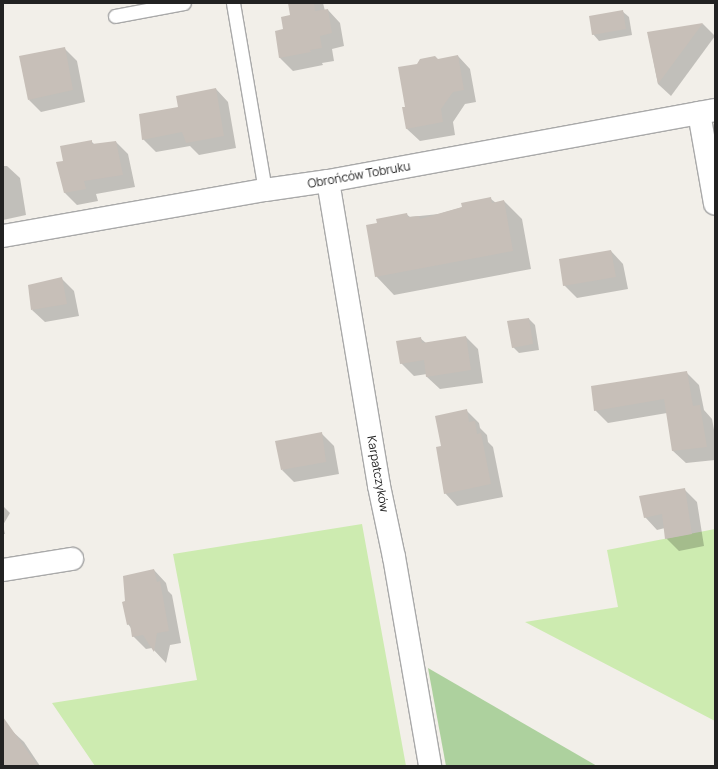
<!DOCTYPE html>
<meta charset="utf-8">
<style>
body{margin:0}
#map{position:relative;width:718px;height:769px;overflow:hidden;background:#f2efe9;font-family:Manrope,sans-serif}
div>[style]{position:absolute}
.grass>*{inset:0;background:#cdebb0}
.forest>*{inset:0;background:#add19e}
.shadow>*{inset:0;background:#0003}
.building>*{inset:0;background:#c7bfb8}
.roads{filter:drop-shadow(1px 0 #a9a9a9) drop-shadow(-1px 0 #a9a9a9) drop-shadow(0 1px #a9a9a9) drop-shadow(0 -1px #a9a9a9)}
.lane>*{height:13px;margin:-6.5px;padding:0 6.5px;transform-origin:6.5px;border-radius:6.5px;background:#fff}
.street>*{height:22px;margin:-11px;padding:0 11px;transform-origin:11px;border-radius:11px;background:#fff}
span{translate:-50% -50%;white-space:nowrap;text-align:center;line-height:1.15;-webkit-text-stroke:3px #fff;paint-order:stroke}
.street-label{font-size:12px;color:#222}
.frame{position:absolute;inset:0;border:4px solid #222;pointer-events:none}
</style>
<div id="map">
<div class="grass">
<i style="clip-path:polygon(362px 524px,406px 766px,95px 766px,52px 703px,197px 680px,173px 554px)"></i>
<i style="clip-path:polygon(715px 529px,715px 721px,525px 622px,618px 607px,607px 550px)"></i>
</div>
<div class="forest">
<i style="clip-path:polygon(428px 668px,597px 766px,446px 766px)"></i>
</div>
<div class="shadow">
<i style="clip-path:polygon(289px 3px,323px 3px,325px 11px,328px 10px,340px 23px,344px 46px,332px 49px,334px 61px,322px 63px,323px 65px,293px 71px,280px 58px,276px 32px,285px 30px,291px 16px)"></i>
<i style="clip-path:polygon(622px 11px,629px 17px,632px 35px,599px 41px,593px 34px)"></i>
<i style="clip-path:polygon(703px 24px,715px 36px,671px 96px,658px 84px,648px 33px)"></i>
<i style="clip-path:polygon(64px 48px,77px 61px,85px 102px,41px 112px,29px 100px)"></i>
<i style="clip-path:polygon(458px 56px,470px 69px,476px 102px,465px 104px,453px 122px,455px 135px,420px 141px,407px 129px,407px 108px,438px 60px)"></i>
<i style="clip-path:polygon(216px 89px,228px 102px,236px 148px,199px 155px,190px 146px,156px 152px,143px 139px,179px 108px)"></i>
<i style="clip-path:polygon(91px 141px,95px 145px,116px 142px,128px 154px,135px 187px,96px 194px,98px 201px,77px 205px,65px 193px,64px 162px)"></i>
<i style="clip-path:polygon(3px 166px,7px 166px,20px 178px,26px 215px,3px 220px)"></i>
<i style="clip-path:polygon(491px 199px,496px 203px,504px 201px,522px 219px,531px 269px,394px 295px,376px 276px,406px 214px,410px 217px,439px 214px)"></i>
<i style="clip-path:polygon(611px 251px,623px 264px,628px 289px,577px 298px,564px 285px)"></i>
<i style="clip-path:polygon(61px 278px,74px 291px,79px 316px,45px 322px,32px 310px)"></i>
<i style="clip-path:polygon(529px 319px,535px 325px,539px 350px,519px 353px,513px 347px)"></i>
<i style="clip-path:polygon(466px 337px,478px 349px,483px 383px,440px 389px,427px 377px,427px 374px,414px 376px,401px 363px,420px 338px,426px 343px)"></i>
<i style="clip-path:polygon(686px 372px,699px 385px,704px 410px,712px 419px,715px 435px,715px 460px,686px 463px,673px 451px,667px 413px,608px 423px,595px 410px)"></i>
<i style="clip-path:polygon(466px 410px,479px 423px,480px 428px,487px 435px,488px 442px,493px 447px,503px 497px,457px 506px,445px 493px,442px 446px)"></i>
<i style="clip-path:polygon(322px 434px,334px 446px,339px 474px,294px 482px,282px 470px)"></i>
<i style="clip-path:polygon(684px 489px,697px 502px,704px 546px,679px 551px,666px 538px,665px 528px,657px 530px,645px 517px)"></i>
<i style="clip-path:polygon(3px 506px,10px 513px,3px 525px,5px 534px,3px 534px)"></i>
<i style="clip-path:polygon(154px 570px,166px 583px,168px 591px,172px 595px,181px 643px,170px 645px,166px 663px,152px 648px,146px 649px,133px 636px,131px 628px,128px 624px)"></i>
<i style="clip-path:polygon(11px 730px,24px 742px,40px 766px,3px 766px,3px 736px)"></i>
</div>
<div class="building">
<i style="clip-path:polygon(288px 3px,314px 3px,315px 11px,328px 9px,332px 33px,320px 36px,322px 48px,310px 50px,311px 52px,279px 58px,275px 31px,283px 29px,281px 17px,290px 15px)"></i>
<i style="clip-path:polygon(623px 10px,626px 29px,592px 35px,589px 16px)"></i>
<i style="clip-path:polygon(703px 23px,658px 84px,647px 32px)"></i>
<i style="clip-path:polygon(65px 47px,73px 90px,28px 100px,19px 56px)"></i>
<i style="clip-path:polygon(458px 55px,464px 90px,453px 92px,441px 109px,443px 122px,406px 129px,402px 107px,405px 107px,398px 67px,417px 64px,420px 59px,435px 56px,438px 59px)"></i>
<i style="clip-path:polygon(216px 88px,224px 136px,186px 143px,182px 132px,142px 140px,139px 114px,178px 107px,176px 96px)"></i>
<i style="clip-path:polygon(92px 140px,92px 144px,116px 141px,123px 175px,84px 181px,86px 189px,64px 193px,56px 162px,63px 161px,60px 146px)"></i>
<i style="clip-path:polygon(491px 197px,492px 203px,504px 200px,513px 251px,375px 277px,366px 225px,377px 223px,376px 219px,407px 213px,408px 217px,419px 216px,420px 219px,462px 207px,461px 203px)"></i>
<i style="clip-path:polygon(611px 250px,616px 277px,563px 286px,559px 259px)"></i>
<i style="clip-path:polygon(62px 277px,67px 304px,31px 310px,28px 285px)"></i>
<i style="clip-path:polygon(529px 318px,533px 344px,512px 348px,507px 321px)"></i>
<i style="clip-path:polygon(466px 336px,471px 370px,426px 377px,424px 360px,400px 364px,396px 341px,421px 337px,422px 343px)"></i>
<i style="clip-path:polygon(687px 371px,693px 406px,700px 405px,707px 447px,672px 451px,664px 399px,594px 411px,591px 386px)"></i>
<i style="clip-path:polygon(467px 409px,469px 422px,475px 421px,477px 434px,481px 433px,491px 484px,444px 494px,436px 447px,441px 446px,435px 416px)"></i>
<i style="clip-path:polygon(322px 432px,326px 462px,281px 470px,275px 441px)"></i>
<i style="clip-path:polygon(685px 488px,692px 534px,665px 539px,662px 514px,644px 518px,639px 496px)"></i>
<i style="clip-path:polygon(154px 569px,157px 582px,160px 581px,169px 631px,157px 633px,154px 652px,143px 635px,132px 637px,130px 624px,127px 625px,122px 602px,125px 601px,123px 576px)"></i>
<i style="clip-path:polygon(3px 717px,38px 766px,3px 766px)"></i>
</div>
<div class="roads">
<div class="lane">
<i style="left:233px;top:3px;width:190px;rotate:80.3deg"></i>
<i style="left:115px;top:16px;width:70px;rotate:-10.7deg"></i>
</div>
<div class="street">
<i style="left:699px;top:113px;width:92px;rotate:80deg"></i>
<i style="left:328px;top:181px;width:309px;rotate:80.5deg"></i>
<i style="left:379px;top:486px;width:73px;rotate:78.1deg"></i>
<i style="left:394px;top:557px;width:212px;rotate:80.2deg"></i>
<i style="left:3px;top:236px;width:266px;rotate:-10deg"></i>
<i style="left:265px;top:190px;width:64px;rotate:-8.1deg"></i>
<i style="left:328px;top:181px;width:393px;rotate:-10.4deg"></i>
<i style="left:3px;top:570px;width:70px;rotate:-9.1deg"></i>
</div>
</div>
<div class="street-label">
<span style="left:359px;top:175px;rotate:-10deg">Obrońców Tobruku</span>
<span style="left:378px;top:474px;rotate:80deg">Karpatczyków</span>
</div>
<div class="frame"></div>
</div>
